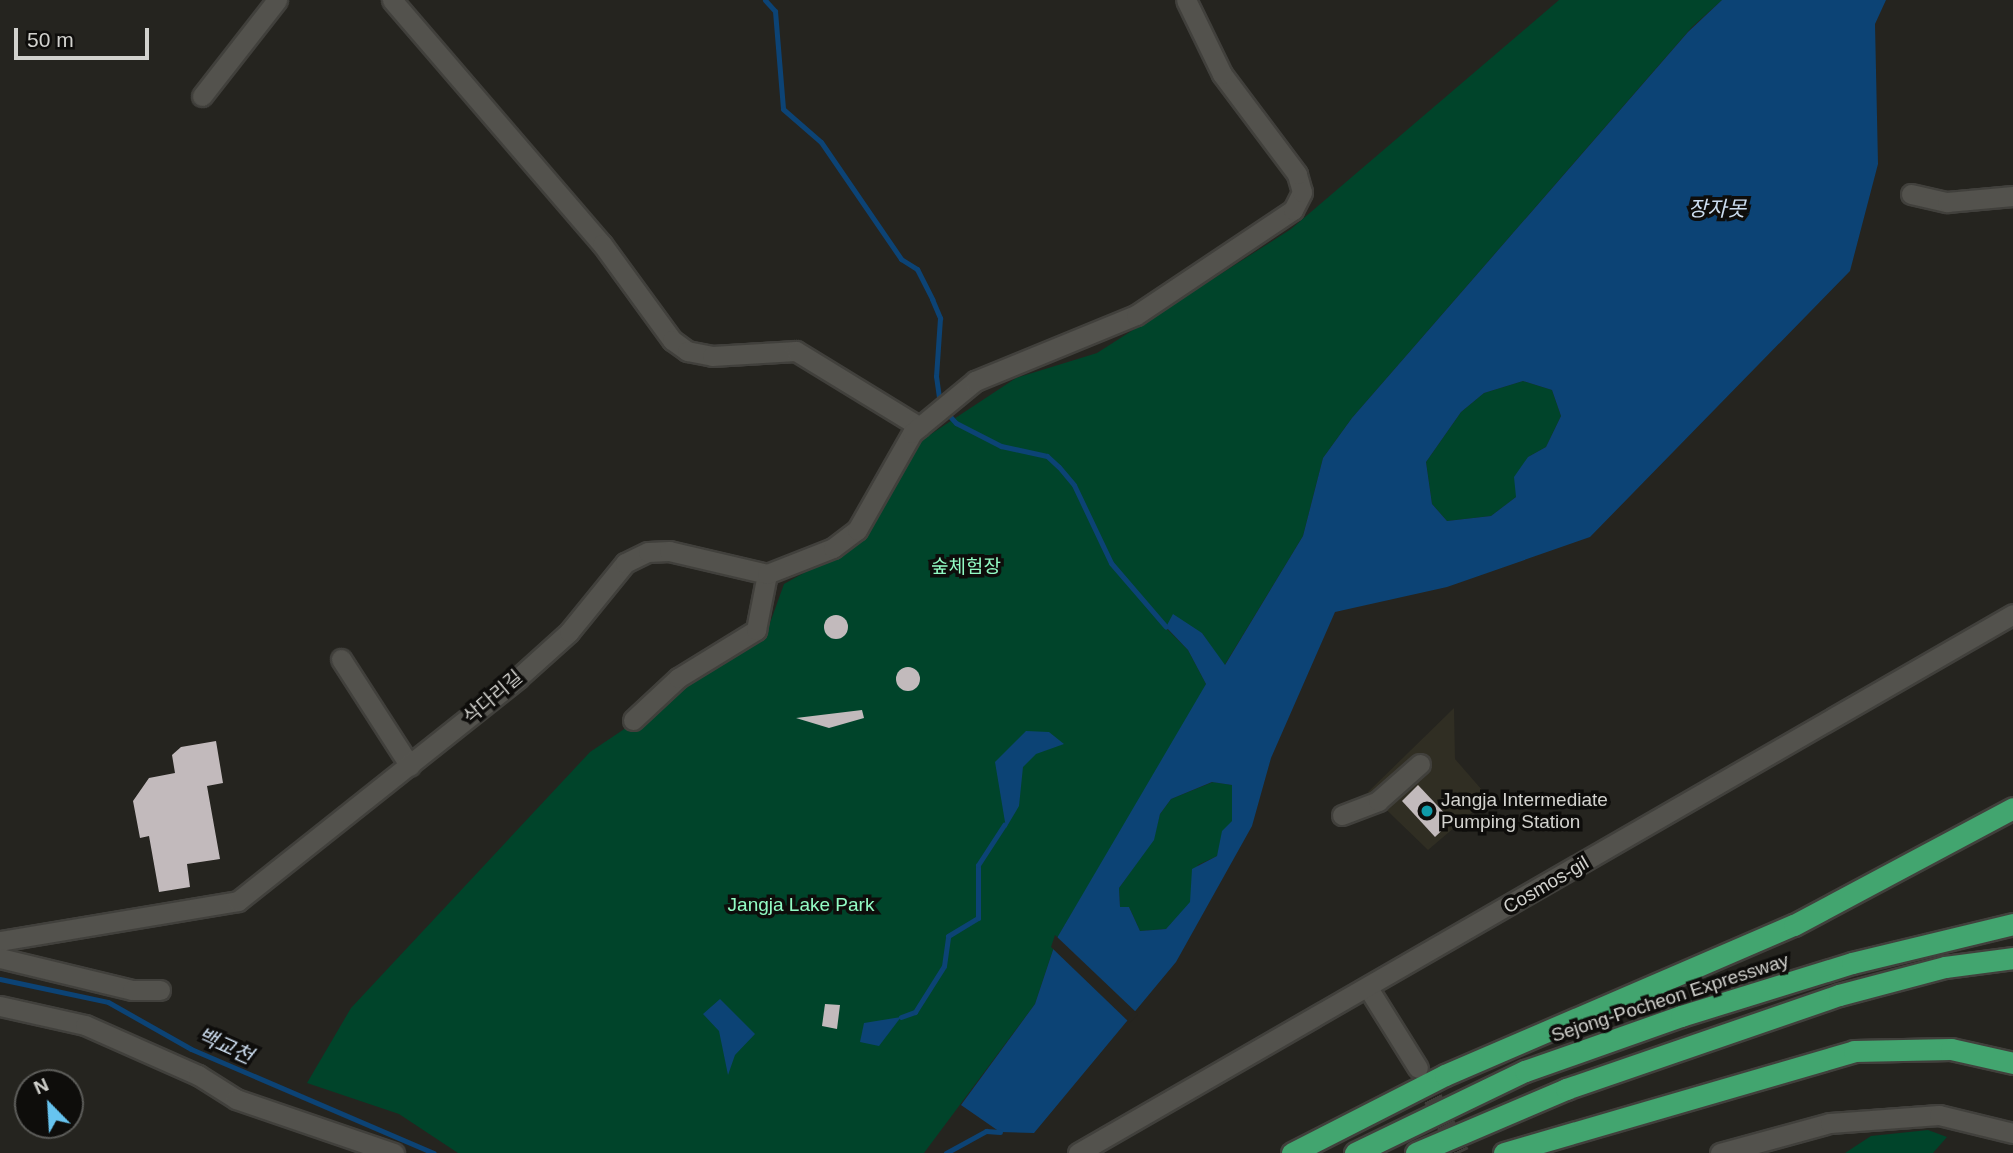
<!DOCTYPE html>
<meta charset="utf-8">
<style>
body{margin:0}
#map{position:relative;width:2013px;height:1153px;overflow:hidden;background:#25241f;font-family:Arial,"Noto Sans KR",sans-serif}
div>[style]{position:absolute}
.built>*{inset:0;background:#302e23}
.green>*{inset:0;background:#00442a}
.water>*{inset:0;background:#0c4375}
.pier>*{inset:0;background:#25241f}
.stream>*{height:5px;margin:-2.5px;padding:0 2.5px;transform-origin:2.5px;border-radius:2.5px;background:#0c4375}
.building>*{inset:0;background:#c2babc}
.round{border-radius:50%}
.minor-tunnel>*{height:19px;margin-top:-9.5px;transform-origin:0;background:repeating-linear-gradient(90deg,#3f3e39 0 19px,transparent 0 29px)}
.roads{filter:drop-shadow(2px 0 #41403c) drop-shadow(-2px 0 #41403c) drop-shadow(0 2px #41403c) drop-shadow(0 -2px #41403c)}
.minor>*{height:19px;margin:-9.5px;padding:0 9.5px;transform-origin:9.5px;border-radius:9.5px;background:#53524d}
.highway>*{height:21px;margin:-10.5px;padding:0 10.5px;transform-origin:10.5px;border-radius:10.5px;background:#42a56f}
.dots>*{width:19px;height:19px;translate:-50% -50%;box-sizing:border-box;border:4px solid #0e0d0b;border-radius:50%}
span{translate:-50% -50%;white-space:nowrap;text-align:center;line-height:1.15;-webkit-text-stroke:7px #0e0d0b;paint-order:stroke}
.park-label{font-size:19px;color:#92fbc4}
.street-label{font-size:19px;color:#d2d2ce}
.poi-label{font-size:19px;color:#d2d2ce}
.left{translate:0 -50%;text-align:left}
.water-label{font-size:21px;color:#cbdcee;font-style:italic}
.north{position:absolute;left:14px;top:1069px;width:70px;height:70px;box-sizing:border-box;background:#0e0d0b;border:2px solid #5c5c59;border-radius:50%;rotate:336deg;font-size:19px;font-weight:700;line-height:28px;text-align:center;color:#d2d2ce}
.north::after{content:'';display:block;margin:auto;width:24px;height:32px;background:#67c4f0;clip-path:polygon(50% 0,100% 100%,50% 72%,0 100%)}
.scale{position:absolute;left:14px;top:28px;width:135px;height:32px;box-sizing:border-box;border:4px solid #d2d2ce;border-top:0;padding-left:9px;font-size:21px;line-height:24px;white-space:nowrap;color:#d2d2ce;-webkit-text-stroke:5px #0e0d0b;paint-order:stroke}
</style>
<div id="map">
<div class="built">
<i style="clip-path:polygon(1454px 708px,1455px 759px,1489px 798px,1428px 850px,1368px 792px)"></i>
</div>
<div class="green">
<i style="clip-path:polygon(1559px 0,1722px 0,1692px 27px,1352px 418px,1323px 458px,1303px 536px,1224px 666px,1202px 633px,1166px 628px,1188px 650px,1206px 684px,1199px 702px,1057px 938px,1035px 1004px,924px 1153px,458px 1153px,399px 1114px,307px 1083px,351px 1008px,590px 752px,766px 634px,784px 584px,859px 542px,922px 440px,1016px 378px,1097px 353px,1291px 229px)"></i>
<i style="clip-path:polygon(1523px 381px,1552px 390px,1561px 416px,1546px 447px,1528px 457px,1516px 497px,1491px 516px,1447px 521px,1432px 504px,1426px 462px,1461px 412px,1484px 393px)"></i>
<i style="clip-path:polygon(1213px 782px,1232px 785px,1232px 821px,1217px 856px,1198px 865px,1191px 902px,1166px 929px,1140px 931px,1129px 907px,1120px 907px,1119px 888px,1153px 840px,1160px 814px,1171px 799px)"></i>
<i style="clip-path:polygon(1928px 1130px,1947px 1137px,1933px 1153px,1845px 1153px,1871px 1136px)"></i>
</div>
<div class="water">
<i style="clip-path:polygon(evenodd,1722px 0,1886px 0,1875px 24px,1878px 164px,1850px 271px,1590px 537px,1447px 587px,1335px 612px,1271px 758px,1252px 826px,1176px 962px,1034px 1133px,1000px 1132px,961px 1105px,1035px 1004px,1057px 938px,1206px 684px,1188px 650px,1166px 627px,1173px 614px,1202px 633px,1225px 665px,1303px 536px,1323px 458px,1352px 418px,1688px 32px,1722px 0,1523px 381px,1552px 390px,1561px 416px,1546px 447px,1528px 457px,1514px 477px,1516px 497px,1491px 516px,1447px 521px,1432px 504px,1426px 462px,1461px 412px,1484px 393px,1523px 381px,1722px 0,1212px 782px,1232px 785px,1232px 821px,1222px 831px,1217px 856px,1192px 869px,1190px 902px,1166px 929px,1140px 931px,1129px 907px,1120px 907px,1119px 888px,1154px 840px,1160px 814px,1171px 799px,1212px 782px)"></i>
<i style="clip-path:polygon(1026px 731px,1049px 732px,1064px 744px,1036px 754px,1023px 767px,1019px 806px,1006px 828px,995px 762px)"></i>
<i style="clip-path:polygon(720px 999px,755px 1034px,735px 1055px,728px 1075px,719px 1031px,703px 1014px)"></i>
<i style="clip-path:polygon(901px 1017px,879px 1046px,860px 1042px,864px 1023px)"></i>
</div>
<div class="pier">
<i style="clip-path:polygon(1055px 935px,1138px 1014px,1130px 1023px,1051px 947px)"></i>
</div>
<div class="stream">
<i style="left:765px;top:0;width:15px;rotate:48deg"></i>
<i style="left:775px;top:11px;width:98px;rotate:85.3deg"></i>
<i style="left:783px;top:109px;width:50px;rotate:41deg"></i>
<i style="left:821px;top:142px;width:142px;rotate:55.6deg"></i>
<i style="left:901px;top:259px;width:19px;rotate:32deg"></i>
<i style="left:917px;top:269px;width:34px;rotate:63deg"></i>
<i style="left:932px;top:299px;width:21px;rotate:67deg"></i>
<i style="left:940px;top:318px;width:58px;rotate:93.9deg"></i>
<i style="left:936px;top:376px;width:28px;rotate:82deg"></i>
<i style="left:946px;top:412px;width:15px;rotate:48deg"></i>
<i style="left:956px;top:423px;width:51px;rotate:27.1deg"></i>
<i style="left:1001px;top:446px;width:47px;rotate:12.3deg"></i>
<i style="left:1047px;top:456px;width:16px;rotate:43deg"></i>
<i style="left:1059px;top:467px;width:23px;rotate:50deg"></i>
<i style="left:1074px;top:485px;width:86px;rotate:64.6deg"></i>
<i style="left:1111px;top:563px;width:84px;rotate:49.3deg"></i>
<i style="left:0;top:979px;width:110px;rotate:12deg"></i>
<i style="left:108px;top:1002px;width:95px;rotate:29.5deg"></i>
<i style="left:191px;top:1049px;width:264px;rotate:23.2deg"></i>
<i style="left:901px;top:1017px;width:15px;rotate:-20deg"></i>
<i style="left:915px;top:1012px;width:54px;rotate:-57.8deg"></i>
<i style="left:944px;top:966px;width:30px;rotate:-82deg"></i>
<i style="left:948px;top:936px;width:35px;rotate:-31deg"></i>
<i style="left:978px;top:918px;width:53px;rotate:-90deg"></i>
<i style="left:978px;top:865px;width:48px;rotate:-57deg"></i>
<i style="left:946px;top:1153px;width:46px;rotate:-28.8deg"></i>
<i style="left:986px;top:1131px;width:14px;rotate:4deg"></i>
</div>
<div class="building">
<i class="round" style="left:824px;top:615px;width:24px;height:24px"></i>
<i class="round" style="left:896px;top:667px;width:24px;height:24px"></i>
<i style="clip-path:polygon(862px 710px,864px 718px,829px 728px,796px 718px)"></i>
<i style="clip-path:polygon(216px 741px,223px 783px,207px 786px,220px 859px,187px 864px,190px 887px,159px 892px,149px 836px,140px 838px,133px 801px,149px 778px,175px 773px,172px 755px,181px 747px)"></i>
<i style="clip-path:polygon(1418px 785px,1452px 821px,1435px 837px,1402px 801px)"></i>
<i style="clip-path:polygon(825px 1004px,840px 1005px,837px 1029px,822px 1026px)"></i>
</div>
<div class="minor-tunnel">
<i style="left:1420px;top:1072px;width:90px;rotate:63.7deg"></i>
</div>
<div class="roads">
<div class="minor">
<i style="left:392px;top:0;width:322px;rotate:49.3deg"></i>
<i style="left:602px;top:244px;width:119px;rotate:53.9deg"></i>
<i style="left:672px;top:340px;width:19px;rotate:36deg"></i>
<i style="left:687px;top:351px;width:25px;rotate:11deg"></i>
<i style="left:712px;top:356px;width:84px;rotate:-3.4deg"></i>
<i style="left:796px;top:351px;width:145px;rotate:31.5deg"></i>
<i style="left:202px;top:96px;width:122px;rotate:-52deg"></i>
<i style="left:1911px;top:194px;width:37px;rotate:13deg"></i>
<i style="left:1947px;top:202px;width:66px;rotate:-5.2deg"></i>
<i style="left:341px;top:659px;width:127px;rotate:57.2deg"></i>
<i style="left:633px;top:720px;width:62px;rotate:-43deg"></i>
<i style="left:678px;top:678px;width:92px;rotate:-31.6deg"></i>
<i style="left:756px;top:630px;width:57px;rotate:-78.9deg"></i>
<i style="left:1342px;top:815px;width:39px;rotate:-21deg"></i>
<i style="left:1378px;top:801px;width:56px;rotate:-41.4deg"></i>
<i style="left:0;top:941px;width:241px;rotate:-9.5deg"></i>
<i style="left:238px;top:901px;width:358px;rotate:-38.5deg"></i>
<i style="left:518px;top:678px;width:69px;rotate:-42deg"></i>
<i style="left:569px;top:632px;width:89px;rotate:-50.9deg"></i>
<i style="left:625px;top:563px;width:25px;rotate:-26deg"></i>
<i style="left:648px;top:552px;width:21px;rotate:-3deg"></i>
<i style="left:669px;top:551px;width:101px;rotate:13.2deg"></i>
<i style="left:767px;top:574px;width:71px;rotate:-21.5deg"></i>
<i style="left:833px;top:548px;width:30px;rotate:-37deg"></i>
<i style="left:857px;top:530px;width:112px;rotate:-60.4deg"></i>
<i style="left:912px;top:433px;width:82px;rotate:-39.5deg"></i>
<i style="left:975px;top:381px;width:174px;rotate:-22.3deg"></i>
<i style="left:1136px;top:315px;width:189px;rotate:-33.8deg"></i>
<i style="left:1293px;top:210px;width:20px;rotate:-63deg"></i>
<i style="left:1302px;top:192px;width:19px;rotate:-106deg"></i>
<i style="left:1297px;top:174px;width:125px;rotate:-126.9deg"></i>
<i style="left:1222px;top:74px;width:82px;rotate:-115.9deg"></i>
<i style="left:0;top:958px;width:136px;rotate:13.6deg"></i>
<i style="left:132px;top:990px;width:28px"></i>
<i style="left:1368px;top:988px;width:94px;rotate:58deg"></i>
<i style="left:0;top:1006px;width:87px;rotate:12.6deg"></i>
<i style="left:85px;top:1025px;width:124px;rotate:23.9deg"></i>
<i style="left:198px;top:1075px;width:45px;rotate:32.3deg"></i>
<i style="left:236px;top:1099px;width:167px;rotate:18.9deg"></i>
<i style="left:1078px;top:1153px;width:1079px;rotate:-29.96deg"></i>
<i style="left:1720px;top:1153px;width:114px;rotate:-15.3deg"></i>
<i style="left:1830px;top:1123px;width:109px;rotate:-4.2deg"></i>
<i style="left:1939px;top:1115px;width:76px;rotate:13.7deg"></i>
</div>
<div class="highway">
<i style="left:1292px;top:1153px;width:172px;rotate:-27deg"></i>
<i style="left:1445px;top:1075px;width:380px;rotate:-23.3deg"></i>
<i style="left:1794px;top:925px;width:248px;rotate:-28.1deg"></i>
<i style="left:1355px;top:1153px;width:189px;rotate:-25.8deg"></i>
<i style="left:1525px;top:1071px;width:165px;rotate:-19.4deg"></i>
<i style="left:1681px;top:1016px;width:179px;rotate:-17.2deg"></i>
<i style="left:1852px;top:963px;width:166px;rotate:-13.6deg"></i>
<i style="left:1416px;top:1153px;width:163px;rotate:-23.1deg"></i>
<i style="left:1566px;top:1089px;width:289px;rotate:-19deg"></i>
<i style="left:1839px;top:995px;width:110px;rotate:-14.8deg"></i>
<i style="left:1945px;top:967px;width:69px;rotate:-7.5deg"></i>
<i style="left:1504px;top:1153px;width:365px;rotate:-16.2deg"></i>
<i style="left:1854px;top:1051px;width:97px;rotate:-1.2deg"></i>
<i style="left:1951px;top:1049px;width:64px;rotate:12.7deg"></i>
</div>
</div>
<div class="dots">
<i style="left:1427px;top:811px;background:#0f9aa8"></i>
</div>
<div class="park-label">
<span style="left:966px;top:567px">숲체험장</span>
<span style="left:801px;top:905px">Jangja Lake Park</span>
</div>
<div class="street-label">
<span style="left:493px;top:697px;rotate:-40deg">삭다리길</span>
<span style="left:1546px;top:885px;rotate:-30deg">Cosmos-gil</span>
<span style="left:1670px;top:998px;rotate:-18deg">Sejong-Pocheon Expressway</span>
</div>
<div class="poi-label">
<span class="left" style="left:1441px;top:811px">Jangja Intermediate<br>Pumping Station</span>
</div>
<div class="water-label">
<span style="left:1717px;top:209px">장자못</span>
<span style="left:225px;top:1046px;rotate:24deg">백교천</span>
</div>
<div class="north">N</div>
<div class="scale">50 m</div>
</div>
